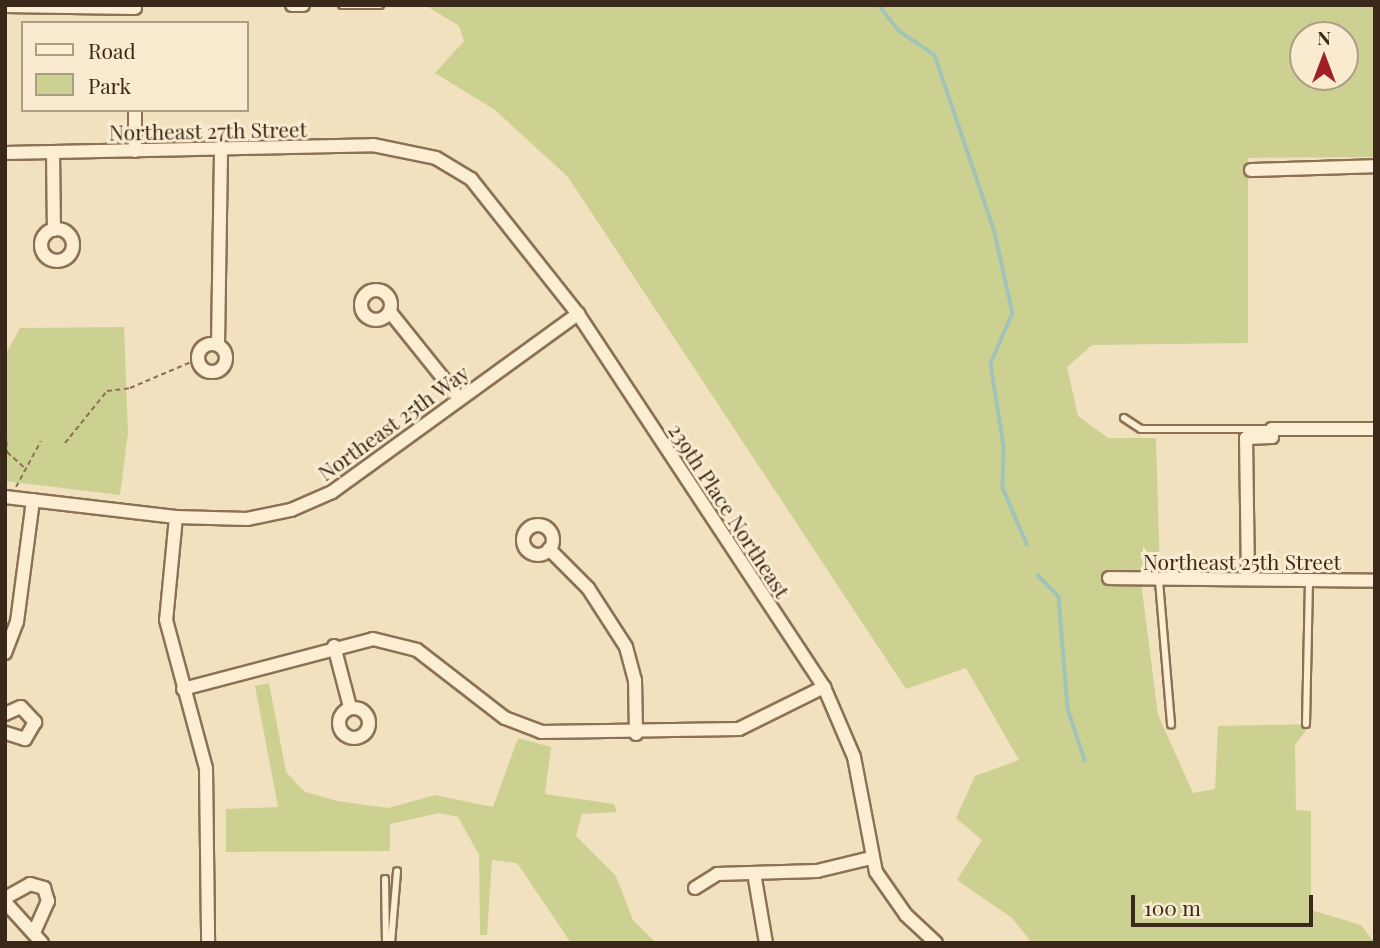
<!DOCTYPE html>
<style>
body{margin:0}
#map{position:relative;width:1380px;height:948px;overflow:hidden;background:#f2e1bf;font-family:"Playfair Display",serif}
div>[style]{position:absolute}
.green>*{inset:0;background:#ccd192}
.stream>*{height:3.5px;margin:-1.75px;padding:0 1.75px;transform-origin:1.75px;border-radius:1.75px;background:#a2c3b8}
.path>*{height:2px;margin-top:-1px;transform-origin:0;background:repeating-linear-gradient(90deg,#8c7155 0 5px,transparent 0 8.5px)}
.roads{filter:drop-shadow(2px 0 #8c7155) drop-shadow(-2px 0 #8c7155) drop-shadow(0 2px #8c7155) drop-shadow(0 -2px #8c7155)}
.lane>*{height:6px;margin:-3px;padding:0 3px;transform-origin:3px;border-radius:3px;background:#fceed3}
.street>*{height:12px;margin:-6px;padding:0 6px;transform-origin:6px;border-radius:6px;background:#fceed3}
.street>.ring{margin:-6px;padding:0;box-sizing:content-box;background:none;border:12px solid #fceed3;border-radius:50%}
span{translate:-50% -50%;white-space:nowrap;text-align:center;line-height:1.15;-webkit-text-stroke:6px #f8ebcf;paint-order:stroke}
.street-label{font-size:21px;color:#3a291b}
.frame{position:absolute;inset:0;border:7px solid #3a291b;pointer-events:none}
.legend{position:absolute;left:21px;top:21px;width:228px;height:91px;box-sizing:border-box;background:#f8ebcf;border:2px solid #ac9d87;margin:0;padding:9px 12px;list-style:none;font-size:21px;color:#3a291b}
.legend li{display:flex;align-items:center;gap:14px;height:35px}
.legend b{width:35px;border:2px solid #ac9d87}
.north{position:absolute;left:1289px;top:21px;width:70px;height:70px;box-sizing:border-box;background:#f8ebcf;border:2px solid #ac9d87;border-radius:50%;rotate:0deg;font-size:19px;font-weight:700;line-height:28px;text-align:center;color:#3a291b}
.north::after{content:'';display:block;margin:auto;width:24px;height:32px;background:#a12025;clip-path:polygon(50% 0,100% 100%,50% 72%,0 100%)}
.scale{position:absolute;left:1131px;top:895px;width:182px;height:32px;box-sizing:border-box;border:4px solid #3a291b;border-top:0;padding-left:9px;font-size:21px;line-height:24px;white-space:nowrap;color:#3a291b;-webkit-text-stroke:5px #f8ebcf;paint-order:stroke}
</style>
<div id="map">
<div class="green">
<i style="clip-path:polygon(evenodd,425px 5px,1375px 5px,1375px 157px,1248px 158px,1248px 343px,1092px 345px,1067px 367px,1078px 416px,1108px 438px,1156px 438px,1160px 574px,1140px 574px,1158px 715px,1193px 793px,1215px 789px,1218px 726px,1311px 724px,1295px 745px,1296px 810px,1311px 811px,1311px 910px,1361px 925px,1375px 943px,1032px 943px,1012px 918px,957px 880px,982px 840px,956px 818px,975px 776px,1019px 760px,966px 668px,906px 689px,568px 177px,495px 110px,435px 73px,464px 41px,459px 26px,425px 5px,1303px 35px,1345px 35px,1345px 77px,1303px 77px,1303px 35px)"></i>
<i style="clip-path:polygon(124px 327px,128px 433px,120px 495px,5px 481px,5px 355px,20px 328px)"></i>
<i style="clip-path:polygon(269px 683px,286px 772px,305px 792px,338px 801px,388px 808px,435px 795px,493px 807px,518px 738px,551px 747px,545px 794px,614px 804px,617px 812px,582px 814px,576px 836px,616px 876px,633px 920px,656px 943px,571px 943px,517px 863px,492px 860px,487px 935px,480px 935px,479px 855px,458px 817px,439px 813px,390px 824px,390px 851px,226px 852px,226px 809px,278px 807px,255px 686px)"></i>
</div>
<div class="stream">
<i style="left:879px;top:5px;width:33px;rotate:52deg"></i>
<i style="left:899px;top:31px;width:43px;rotate:33.7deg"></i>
<i style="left:935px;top:55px;width:184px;rotate:71.3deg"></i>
<i style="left:994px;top:229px;width:86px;rotate:77.3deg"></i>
<i style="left:1013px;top:313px;width:56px;rotate:113.3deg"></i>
<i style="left:991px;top:364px;width:84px;rotate:81.1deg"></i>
<i style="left:1004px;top:447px;width:41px;rotate:91.4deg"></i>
<i style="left:1003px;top:488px;width:61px;rotate:66.8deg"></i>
<i style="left:1038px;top:575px;width:30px;rotate:46deg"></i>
<i style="left:1059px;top:597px;width:112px;rotate:85.4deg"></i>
<i style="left:1068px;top:709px;width:54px;rotate:71.6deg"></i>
</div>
<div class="path">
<i style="left:5px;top:416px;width:36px;rotate:87deg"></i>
<i style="left:7px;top:452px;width:25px;rotate:42deg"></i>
<i style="left:65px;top:443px;width:67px;rotate:-51.1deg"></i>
<i style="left:107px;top:391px;width:23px;rotate:-7deg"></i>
<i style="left:130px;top:388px;width:74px;rotate:-23.1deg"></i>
<i style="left:16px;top:487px;width:52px;rotate:-61.5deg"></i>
</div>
<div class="roads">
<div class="lane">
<i style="left:342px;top:5px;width:38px"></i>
<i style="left:1124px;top:418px;width:20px;rotate:33deg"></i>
<i style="left:1141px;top:429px;width:131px"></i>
<i style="left:1159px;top:581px;width:144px;rotate:85.2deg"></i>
<i style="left:1306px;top:724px;width:144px;rotate:-88.8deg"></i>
<i style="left:385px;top:879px;width:64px;rotate:89.1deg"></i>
<i style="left:391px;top:943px;width:72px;rotate:-85.2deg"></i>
</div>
<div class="street">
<i style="left:292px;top:5px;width:11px"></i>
<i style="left:5px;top:6px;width:130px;rotate:0.9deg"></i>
<i style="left:135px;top:151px;width:41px;rotate:-90deg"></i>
<i style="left:53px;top:152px;width:78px;rotate:89.3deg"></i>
<i style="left:5px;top:153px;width:368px;rotate:-1.2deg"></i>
<i style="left:373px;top:145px;width:64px;rotate:11.7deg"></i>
<i style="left:436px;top:158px;width:41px;rotate:31deg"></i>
<i style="left:471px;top:179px;width:172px;rotate:51.6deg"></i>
<i style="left:578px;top:314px;width:447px;rotate:56.6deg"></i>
<i style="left:824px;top:687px;width:76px;rotate:66.8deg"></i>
<i style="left:854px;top:757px;width:117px;rotate:79.2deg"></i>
<i style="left:876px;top:872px;width:52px;rotate:55.1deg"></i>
<i style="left:906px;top:915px;width:41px;rotate:43deg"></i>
<i style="left:1251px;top:170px;width:124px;rotate:-1.8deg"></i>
<i class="ring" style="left:41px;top:229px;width:20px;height:20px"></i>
<i class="ring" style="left:361px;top:290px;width:18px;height:18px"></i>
<i style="left:390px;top:312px;width:109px;rotate:51.3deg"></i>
<i class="ring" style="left:198px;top:344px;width:16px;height:16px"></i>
<i style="left:218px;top:344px;width:192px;rotate:-89.1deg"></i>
<i style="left:5px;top:497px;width:172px;rotate:6.7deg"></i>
<i style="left:176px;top:517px;width:71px;rotate:1.6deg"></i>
<i style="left:247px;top:519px;width:45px;rotate:-11.6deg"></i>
<i style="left:291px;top:510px;width:45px;rotate:-23.7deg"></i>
<i style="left:332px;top:492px;width:304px;rotate:-35.9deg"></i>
<i style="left:176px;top:517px;width:103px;rotate:95.5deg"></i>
<i style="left:166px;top:620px;width:153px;rotate:74.9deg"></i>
<i style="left:206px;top:768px;width:175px;rotate:89.3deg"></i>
<i class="ring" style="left:523px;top:525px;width:18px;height:18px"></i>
<i style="left:549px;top:549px;width:55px;rotate:45deg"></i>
<i style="left:588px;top:588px;width:70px;rotate:57.2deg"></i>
<i style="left:626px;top:647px;width:34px;rotate:75deg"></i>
<i style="left:635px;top:680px;width:54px;rotate:88.9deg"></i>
<i style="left:1109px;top:578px;width:266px;rotate:0.6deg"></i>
<i style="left:1248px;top:579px;width:141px;rotate:-90.8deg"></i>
<i style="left:1246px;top:438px;width:26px;rotate:-2deg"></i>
<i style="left:1272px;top:437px;width:8px;rotate:-90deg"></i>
<i style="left:1272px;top:429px;width:103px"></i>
<i style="left:334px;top:646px;width:63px;rotate:75.3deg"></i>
<i style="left:5px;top:653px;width:33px;rotate:-69deg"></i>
<i style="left:17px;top:622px;width:123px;rotate:-82.5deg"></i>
<i style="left:183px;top:689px;width:196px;rotate:-14.7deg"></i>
<i style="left:373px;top:639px;width:45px;rotate:14deg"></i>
<i style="left:417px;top:650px;width:111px;rotate:37.7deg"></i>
<i style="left:505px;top:718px;width:39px;rotate:21deg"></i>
<i style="left:541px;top:732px;width:198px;rotate:-0.9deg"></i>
<i style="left:739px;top:729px;width:95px;rotate:-26.3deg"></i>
<i class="ring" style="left:339px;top:708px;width:18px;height:18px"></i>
<i style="left:5px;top:714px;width:17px;rotate:-24deg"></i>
<i style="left:21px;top:707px;width:21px;rotate:47deg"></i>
<i style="left:35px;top:722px;width:20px;rotate:120deg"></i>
<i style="left:25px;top:739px;width:21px;rotate:-163deg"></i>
<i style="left:754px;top:873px;width:71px;rotate:80.3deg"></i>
<i style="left:695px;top:888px;width:26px;rotate:-32deg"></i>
<i style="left:717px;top:874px;width:100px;rotate:-1.7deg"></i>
<i style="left:817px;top:871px;width:56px;rotate:-13.5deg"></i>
<i style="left:5px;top:898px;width:29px;rotate:-29deg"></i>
<i style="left:30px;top:884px;width:15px;rotate:16deg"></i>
<i style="left:44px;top:888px;width:14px;rotate:73deg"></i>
<i style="left:48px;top:901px;width:35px;rotate:114deg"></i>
<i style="left:5px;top:902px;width:55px;rotate:47.9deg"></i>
</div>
</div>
<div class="street-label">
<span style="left:208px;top:130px;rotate:-1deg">Northeast 27th Street</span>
<span style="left:393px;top:422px;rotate:-36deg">Northeast 25th Way</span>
<span style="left:730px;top:510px;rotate:57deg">239th Place Northeast</span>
<span style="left:1242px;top:561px">Northeast 25th Street</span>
</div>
<div class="frame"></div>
<ul class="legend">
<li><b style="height:9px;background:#fceed3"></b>Road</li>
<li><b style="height:19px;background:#ccd192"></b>Park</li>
</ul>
<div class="north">N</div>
<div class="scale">100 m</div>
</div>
